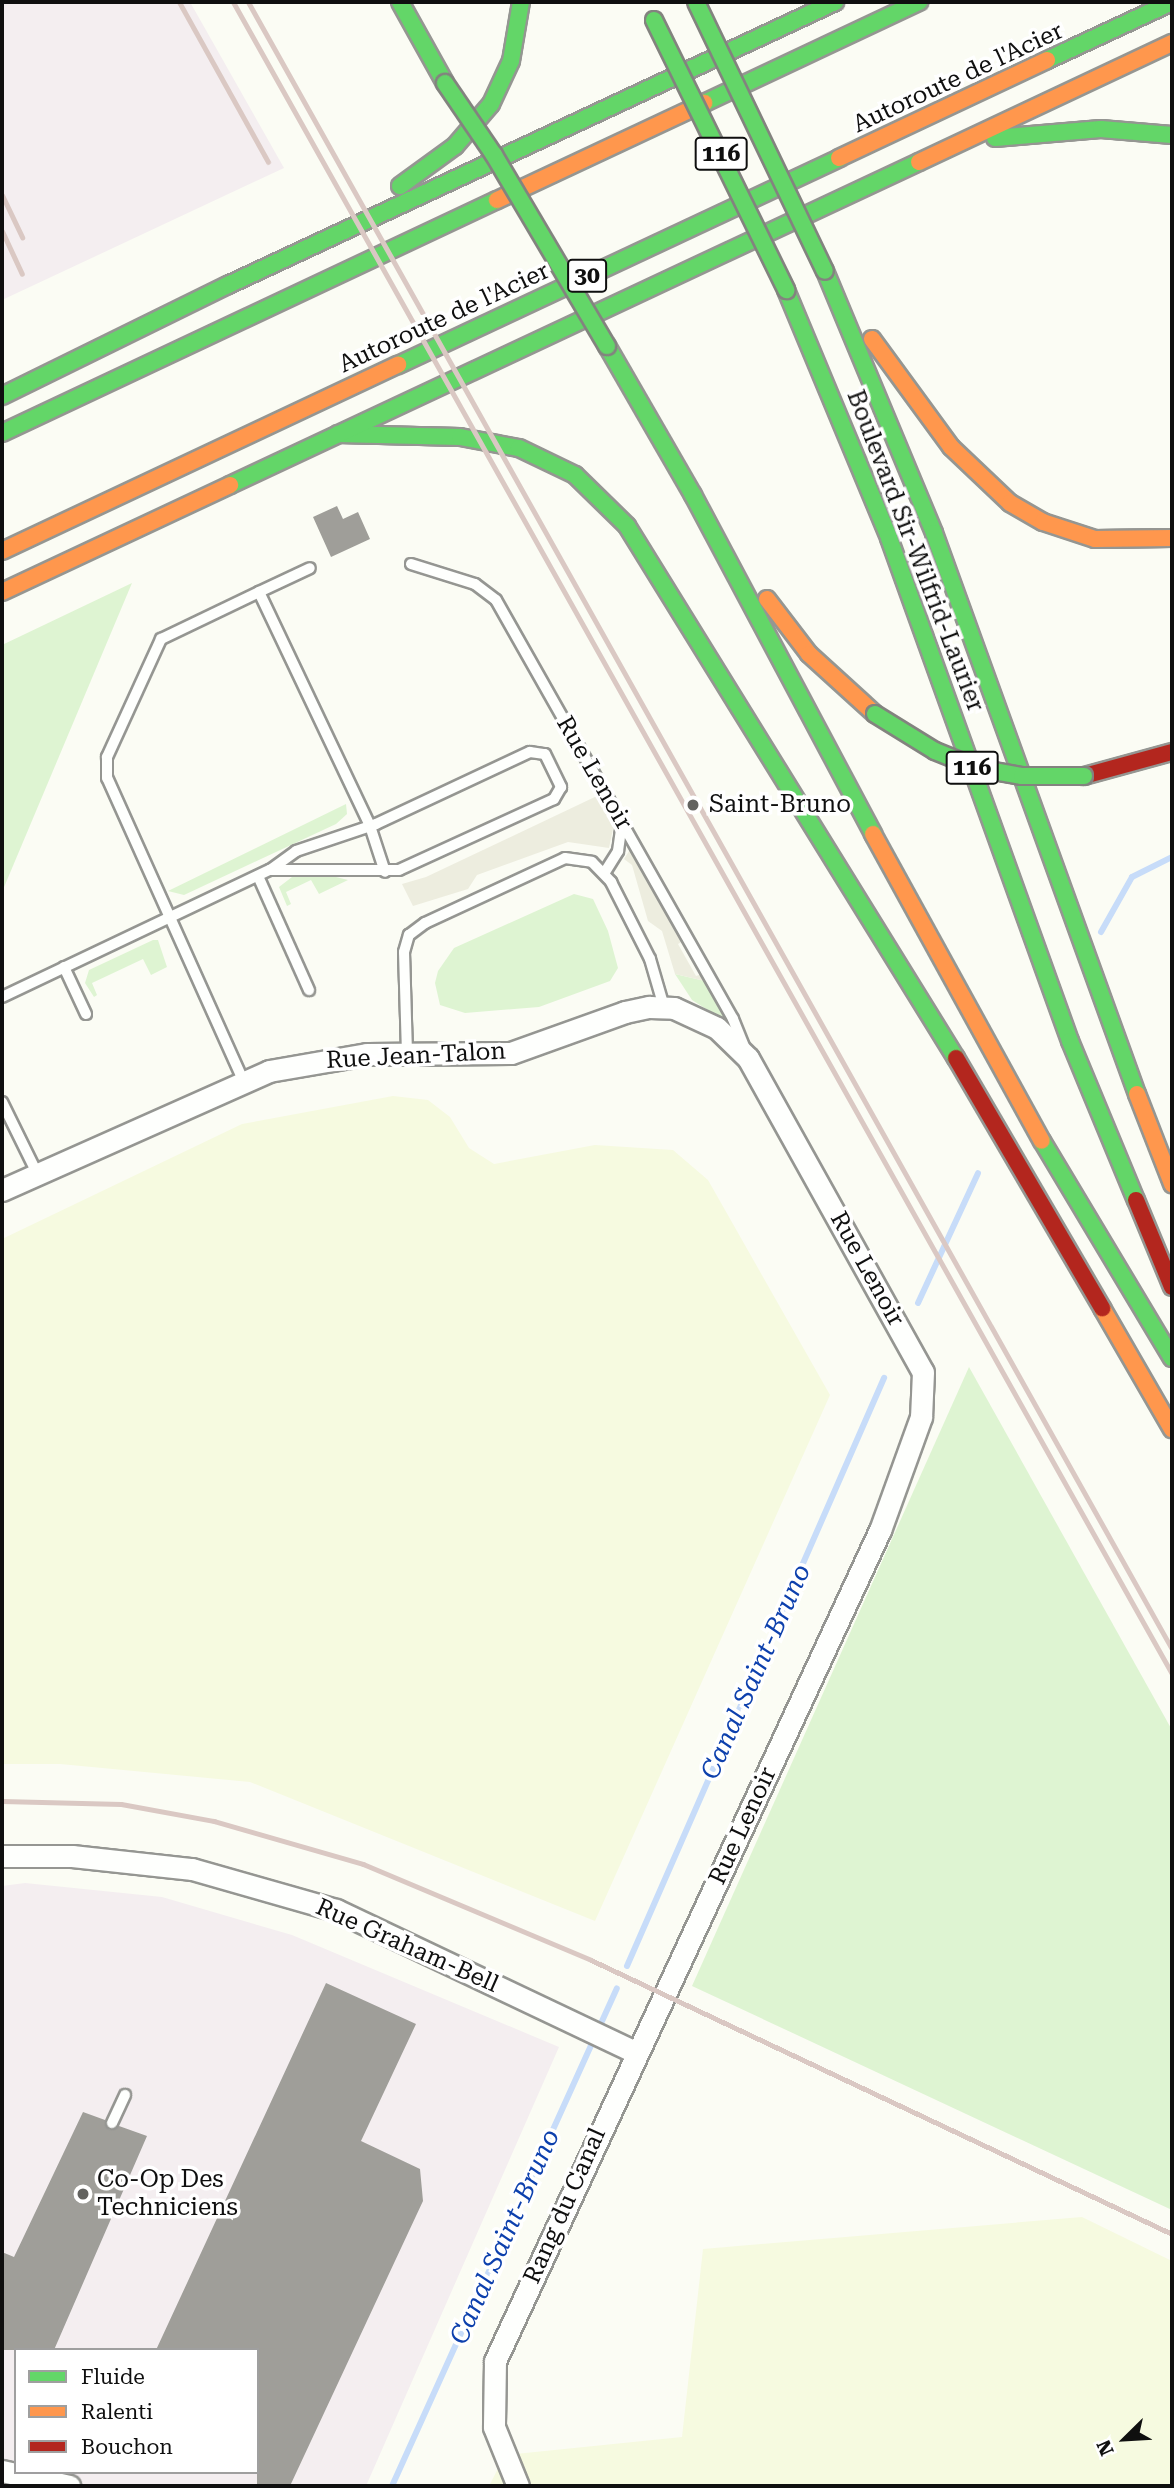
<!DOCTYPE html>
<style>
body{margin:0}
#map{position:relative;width:1174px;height:2488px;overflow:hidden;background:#fbfcf4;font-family:"Roboto Serif",serif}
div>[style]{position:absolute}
.industrial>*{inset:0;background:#f4eef0}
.farmland>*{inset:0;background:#f6fae0}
.green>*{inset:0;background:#def4d2}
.plaza>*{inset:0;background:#ededdf}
.stream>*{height:6px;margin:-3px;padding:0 3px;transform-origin:3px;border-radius:3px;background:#c7dcf9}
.building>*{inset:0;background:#9f9e99}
.roads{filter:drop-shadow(2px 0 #959692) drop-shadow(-2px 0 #959692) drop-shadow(0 2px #959692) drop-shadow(0 -2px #959692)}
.lane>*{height:10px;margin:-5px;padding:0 5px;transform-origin:5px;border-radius:5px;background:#fefffd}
.street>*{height:21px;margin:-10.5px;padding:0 10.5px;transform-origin:10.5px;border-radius:10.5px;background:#fefffd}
.fast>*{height:16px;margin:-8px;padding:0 8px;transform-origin:8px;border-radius:8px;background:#63d668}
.slow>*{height:16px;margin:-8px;padding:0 8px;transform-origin:8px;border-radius:8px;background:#ff974d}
.jam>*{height:16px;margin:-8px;padding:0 8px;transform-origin:8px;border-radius:8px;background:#b3261e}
.rail>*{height:5px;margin:-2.5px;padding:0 2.5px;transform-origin:2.5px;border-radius:2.5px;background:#dac8c3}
.bridges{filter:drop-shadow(2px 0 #83837f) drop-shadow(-2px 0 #83837f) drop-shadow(0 2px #83837f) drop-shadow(0 -2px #83837f)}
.fast-bridge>*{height:16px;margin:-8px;padding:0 8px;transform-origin:8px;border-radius:8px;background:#63d668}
.dots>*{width:19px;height:19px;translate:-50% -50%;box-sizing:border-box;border:4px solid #fff;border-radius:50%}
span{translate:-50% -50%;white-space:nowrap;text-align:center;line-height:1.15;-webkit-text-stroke:7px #fff;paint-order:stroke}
.shield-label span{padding:2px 5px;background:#fff;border:2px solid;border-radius:5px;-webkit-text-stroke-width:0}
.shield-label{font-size:23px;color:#0f0f0f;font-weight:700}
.street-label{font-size:24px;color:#0f0f0f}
.poi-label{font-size:24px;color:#0f0f0f}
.left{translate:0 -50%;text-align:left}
.water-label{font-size:26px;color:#0d40ad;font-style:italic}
.frame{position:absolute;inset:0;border:4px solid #0f0f0f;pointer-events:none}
.legend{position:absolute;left:14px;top:2348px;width:245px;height:126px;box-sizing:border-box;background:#fff;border:2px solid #9f9f9f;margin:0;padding:9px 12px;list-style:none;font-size:21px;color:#0f0f0f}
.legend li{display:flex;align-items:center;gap:14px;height:35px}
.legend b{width:35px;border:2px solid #9f9f9f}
.north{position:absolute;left:1090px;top:2404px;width:70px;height:70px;-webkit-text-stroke:5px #fff;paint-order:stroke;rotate:246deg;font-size:19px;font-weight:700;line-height:28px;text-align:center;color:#0f0f0f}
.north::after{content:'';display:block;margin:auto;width:24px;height:32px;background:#0f0f0f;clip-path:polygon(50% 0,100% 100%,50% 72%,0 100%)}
</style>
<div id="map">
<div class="industrial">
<i style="clip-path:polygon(2px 2px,190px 2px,284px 168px,2px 300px)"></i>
<i style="clip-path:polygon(evenodd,25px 1883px,162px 1897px,292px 1935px,559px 2047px,366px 2486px,2px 2486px,2px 1886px,25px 1883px,16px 2350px,257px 2350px,257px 2472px,16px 2472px,16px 2350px)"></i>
</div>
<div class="farmland">
<i style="clip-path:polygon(393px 1096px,428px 1100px,450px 1117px,469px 1148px,494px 1164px,595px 1145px,673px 1150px,708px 1180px,830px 1395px,595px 1921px,250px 1782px,60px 1764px,2px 1764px,2px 1239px,242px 1124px)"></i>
<i style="clip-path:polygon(1082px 2217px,1172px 2261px,1172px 2486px,489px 2486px,505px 2455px,682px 2437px,703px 2249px)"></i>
</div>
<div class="green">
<i style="clip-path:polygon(132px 583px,2px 892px,2px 645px)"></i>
<i style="clip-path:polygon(346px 804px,347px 814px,336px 824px,184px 895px,168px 891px)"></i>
<i style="clip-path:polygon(292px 877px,336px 877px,348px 880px,319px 894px,311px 880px,286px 892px,291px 904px,287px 906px,279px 887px)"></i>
<i style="clip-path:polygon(574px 894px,593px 899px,608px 931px,618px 968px,610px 981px,539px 1007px,465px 1013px,440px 1005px,435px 983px,438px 971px,454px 948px)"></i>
<i style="clip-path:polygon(153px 940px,158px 940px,167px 967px,151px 975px,143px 959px,92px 983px,97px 995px,94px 997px,85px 983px,89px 970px)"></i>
<i style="clip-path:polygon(675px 974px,705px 981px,730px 1024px,692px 1000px)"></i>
<i style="clip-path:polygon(969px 1367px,1172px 1730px,1172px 2210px,692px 1986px)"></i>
</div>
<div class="plaza">
<i style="clip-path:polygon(599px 795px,614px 824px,609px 848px,568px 842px,477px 875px,468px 889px,413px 906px,402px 884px,426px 877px)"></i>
<i style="clip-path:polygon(631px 848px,683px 941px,678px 944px,696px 976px,702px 974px,705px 981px,675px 974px,662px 931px,648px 921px,632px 865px,624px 859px)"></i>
</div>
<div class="stream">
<i style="left:1101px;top:932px;width:63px;rotate:-60.6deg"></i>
<i style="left:1132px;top:877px;width:45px;rotate:-26.6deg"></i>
<i style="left:918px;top:1303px;width:143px;rotate:-65.2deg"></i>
<i style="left:627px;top:1966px;width:642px;rotate:-66.39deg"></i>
<i style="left:392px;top:2486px;width:546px;rotate:-65.69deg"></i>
</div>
<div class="building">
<i style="clip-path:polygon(337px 506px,343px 519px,358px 512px,370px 539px,331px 557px,313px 517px)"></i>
<i style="clip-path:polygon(326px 1983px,416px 2024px,361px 2141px,420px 2169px,423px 2201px,290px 2486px,257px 2486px,257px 2350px,156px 2350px)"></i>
<i style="clip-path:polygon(83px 2112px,105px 2120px,109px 2130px,119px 2126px,147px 2136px,54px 2350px,2px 2350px,2px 2252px,14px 2257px)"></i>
</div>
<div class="roads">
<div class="lane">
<i style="left:411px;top:564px;width:67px;rotate:17.4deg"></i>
<i style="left:475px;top:584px;width:26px;rotate:37deg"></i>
<i style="left:496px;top:600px;width:481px;rotate:60.5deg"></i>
<i style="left:733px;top:1019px;width:32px;rotate:68deg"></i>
<i style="left:259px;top:592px;width:56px;rotate:-25.2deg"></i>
<i style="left:605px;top:872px;width:25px;rotate:-58deg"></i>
<i style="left:618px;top:851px;width:27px;rotate:-82deg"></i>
<i style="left:258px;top:876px;width:125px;rotate:65.9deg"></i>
<i style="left:64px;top:967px;width:52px;rotate:64.9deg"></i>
<i style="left:2px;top:997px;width:297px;rotate:-25.4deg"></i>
<i style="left:270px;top:870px;width:32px;rotate:-36deg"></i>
<i style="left:296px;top:851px;width:84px;rotate:-18.6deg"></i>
<i style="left:376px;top:824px;width:170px;rotate:-25.1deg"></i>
<i style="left:530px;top:752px;width:15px;rotate:8deg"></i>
<i style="left:545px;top:754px;width:37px;rotate:64deg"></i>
<i style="left:561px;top:787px;width:14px;rotate:120deg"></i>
<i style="left:554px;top:799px;width:170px;rotate:155.4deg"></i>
<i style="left:399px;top:870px;width:129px;rotate:180deg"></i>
<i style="left:407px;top:1053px;width:101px;rotate:-91.7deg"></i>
<i style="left:404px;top:952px;width:18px;rotate:-74deg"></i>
<i style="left:409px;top:935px;width:20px;rotate:-37deg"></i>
<i style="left:425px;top:923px;width:154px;rotate:-24.9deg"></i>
<i style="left:565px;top:858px;width:27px;rotate:8deg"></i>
<i style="left:592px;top:862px;width:28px;rotate:46deg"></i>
<i style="left:611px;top:882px;width:86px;rotate:63.1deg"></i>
<i style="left:650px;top:959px;width:50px;rotate:73.7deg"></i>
<i style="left:243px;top:1080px;width:331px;rotate:-114.2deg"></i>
<i style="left:107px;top:778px;width:21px;rotate:-90deg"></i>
<i style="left:107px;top:757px;width:130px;rotate:-65.4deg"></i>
<i style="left:161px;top:639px;width:109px;rotate:-25.6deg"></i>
<i style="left:259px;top:592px;width:259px;rotate:64.6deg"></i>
<i style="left:370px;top:826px;width:48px;rotate:71.9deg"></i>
<i style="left:2px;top:1102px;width:79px;rotate:63.8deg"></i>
<i style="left:112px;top:2123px;width:31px;rotate:-65deg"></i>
</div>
<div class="street">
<i style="left:2px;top:1190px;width:292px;rotate:-24deg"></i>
<i style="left:269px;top:1071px;width:99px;rotate:-9.8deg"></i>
<i style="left:367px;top:1054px;width:144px;rotate:-0.4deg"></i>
<i style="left:511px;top:1053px;width:121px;rotate:-19.8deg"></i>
<i style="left:625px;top:1012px;width:25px;rotate:-12deg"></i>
<i style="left:649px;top:1007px;width:25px;rotate:2deg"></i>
<i style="left:674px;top:1008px;width:47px;rotate:24.9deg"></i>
<i style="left:717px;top:1028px;width:43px;rotate:44.1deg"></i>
<i style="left:748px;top:1058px;width:359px;rotate:60.9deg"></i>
<i style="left:923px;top:1372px;width:45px;rotate:92.5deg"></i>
<i style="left:921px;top:1417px;width:120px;rotate:109.9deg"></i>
<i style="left:880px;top:1530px;width:916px;rotate:114.86deg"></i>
<i style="left:495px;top:2361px;width:66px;rotate:90.9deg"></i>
<i style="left:494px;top:2427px;width:64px;rotate:67.9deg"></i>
<i style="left:2px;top:1856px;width:70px"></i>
<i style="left:72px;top:1856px;width:121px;rotate:6.2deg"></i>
<i style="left:192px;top:1869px;width:150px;rotate:15.9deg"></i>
<i style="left:336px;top:1910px;width:331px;rotate:25.4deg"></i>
<i style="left:2px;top:2471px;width:69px;rotate:12.6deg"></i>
</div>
<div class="fast">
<i style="left:400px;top:2px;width:93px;rotate:60.9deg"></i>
<i style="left:1047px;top:60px;width:138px;rotate:-24.9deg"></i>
<i style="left:704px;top:103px;width:238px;rotate:-25.2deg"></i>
<i style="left:995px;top:138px;width:106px;rotate:-4.9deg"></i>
<i style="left:1101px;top:129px;width:71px;rotate:4.8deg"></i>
<i style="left:400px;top:186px;width:68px;rotate:-36deg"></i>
<i style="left:455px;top:146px;width:55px;rotate:-49.4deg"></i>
<i style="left:491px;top:104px;width:47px;rotate:-65.1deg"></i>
<i style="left:511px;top:61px;width:60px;rotate:-80.4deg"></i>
<i style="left:825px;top:271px;width:284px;rotate:67.4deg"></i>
<i style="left:934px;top:533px;width:597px;rotate:70.11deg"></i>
<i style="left:786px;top:290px;width:269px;rotate:67.4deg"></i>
<i style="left:889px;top:538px;width:535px;rotate:70.21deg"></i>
<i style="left:1070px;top:1041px;width:172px;rotate:67.5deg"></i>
<i style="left:607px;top:346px;width:172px;rotate:60deg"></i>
<i style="left:693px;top:495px;width:384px;rotate:62deg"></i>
<i style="left:398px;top:365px;width:487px;rotate:-25.1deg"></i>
<i style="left:2px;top:396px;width:252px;rotate:-26.2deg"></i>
<i style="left:228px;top:285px;width:670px;rotate:-25deg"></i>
<i style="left:2px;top:433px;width:547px;rotate:-25.21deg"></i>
<i style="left:338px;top:434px;width:122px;rotate:1.4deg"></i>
<i style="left:460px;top:437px;width:60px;rotate:10.6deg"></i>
<i style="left:519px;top:448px;width:62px;rotate:25.7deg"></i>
<i style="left:575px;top:475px;width:73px;rotate:44.4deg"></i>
<i style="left:627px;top:526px;width:626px;rotate:58.27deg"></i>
<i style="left:230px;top:485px;width:761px;rotate:-25.12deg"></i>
<i style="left:1042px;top:1141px;width:253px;rotate:59.1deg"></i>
</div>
<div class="slow">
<i style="left:839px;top:158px;width:230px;rotate:-25.2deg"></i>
<i style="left:919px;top:162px;width:280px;rotate:-25.2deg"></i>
<i style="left:497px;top:200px;width:229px;rotate:-25.1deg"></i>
<i style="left:872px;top:339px;width:134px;rotate:53.8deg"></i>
<i style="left:951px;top:447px;width:81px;rotate:43.5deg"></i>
<i style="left:1010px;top:503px;width:38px;rotate:30deg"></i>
<i style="left:1043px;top:522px;width:55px;rotate:18.1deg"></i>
<i style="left:1095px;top:539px;width:77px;rotate:-0.7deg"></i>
<i style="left:2px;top:551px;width:438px;rotate:-25.2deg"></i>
<i style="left:2px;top:592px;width:252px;rotate:-25.1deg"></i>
<i style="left:767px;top:599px;width:69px;rotate:52.6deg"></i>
<i style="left:809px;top:654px;width:89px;rotate:42.3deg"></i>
<i style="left:873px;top:834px;width:350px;rotate:61.2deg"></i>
<i style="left:1137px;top:1094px;width:97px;rotate:68.7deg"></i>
<i style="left:1102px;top:1308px;width:140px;rotate:60deg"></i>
</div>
<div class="jam">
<i style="left:1084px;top:776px;width:91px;rotate:-15.3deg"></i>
<i style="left:956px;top:1058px;width:290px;rotate:59.7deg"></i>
<i style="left:1136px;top:1200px;width:94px;rotate:67.5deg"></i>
</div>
</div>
<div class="rail">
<i style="left:179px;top:2px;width:183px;rotate:60.9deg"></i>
<i style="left:233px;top:2px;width:1918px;rotate:60.68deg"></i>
<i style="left:248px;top:2px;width:1888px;rotate:60.71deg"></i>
<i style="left:2px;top:195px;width:47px;rotate:64.5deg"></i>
<i style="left:2px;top:231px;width:47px;rotate:65.1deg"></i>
<i style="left:2px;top:1801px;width:119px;rotate:1.4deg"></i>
<i style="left:121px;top:1804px;width:95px;rotate:10.4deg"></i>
<i style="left:214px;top:1821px;width:155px;rotate:16.1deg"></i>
<i style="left:363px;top:1864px;width:247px;rotate:22.8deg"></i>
<i style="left:591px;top:1960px;width:642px;rotate:25.25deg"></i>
</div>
<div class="bridges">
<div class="fast-bridge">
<i style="left:696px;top:2px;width:298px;rotate:64.4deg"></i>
<i style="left:654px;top:20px;width:301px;rotate:63.9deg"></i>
<i style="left:445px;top:83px;width:87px;rotate:55.8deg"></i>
<i style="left:494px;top:155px;width:222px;rotate:59.4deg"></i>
<i style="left:875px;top:714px;width:70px;rotate:31.7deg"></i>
<i style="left:935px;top:751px;width:45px;rotate:22deg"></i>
<i style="left:977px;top:768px;width:46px;rotate:10.1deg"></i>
<i style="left:1022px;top:776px;width:62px"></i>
</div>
</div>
<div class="dots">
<i style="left:693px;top:805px;background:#62625f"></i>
<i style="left:83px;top:2194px;background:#62625f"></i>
</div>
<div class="shield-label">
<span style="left:721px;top:154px">116</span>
<span style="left:587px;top:276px">30</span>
<span style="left:972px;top:768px">116</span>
</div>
<div class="street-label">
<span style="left:958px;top:78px;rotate:-25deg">Autoroute de l'Acier</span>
<span style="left:444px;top:318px;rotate:-25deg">Autoroute de l'Acier</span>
<span style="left:915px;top:551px;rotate:69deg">Boulevard Sir-Wilfrid-Laurier</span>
<span style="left:594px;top:773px;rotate:60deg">Rue Lenoir</span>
<span style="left:416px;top:1056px;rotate:-3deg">Rue Jean-Talon</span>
<span style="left:867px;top:1269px;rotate:61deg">Rue Lenoir</span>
<span style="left:743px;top:1826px;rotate:-65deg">Rue Lenoir</span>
<span style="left:407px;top:1946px;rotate:24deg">Rue Graham-Bell</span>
<span style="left:565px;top:2206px;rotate:-66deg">Rang du Canal</span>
</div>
<div class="poi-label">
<span class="left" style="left:709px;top:805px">Saint-Bruno</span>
<span class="left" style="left:97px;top:2194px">Co-Op Des<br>Techniciens</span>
</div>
<div class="water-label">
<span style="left:756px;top:1672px;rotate:-66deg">Canal Saint-Bruno</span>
<span style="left:505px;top:2237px;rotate:-66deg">Canal Saint-Bruno</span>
</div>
<div class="frame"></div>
<ul class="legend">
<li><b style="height:9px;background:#63d668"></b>Fluide</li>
<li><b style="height:9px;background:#ff974d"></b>Ralenti</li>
<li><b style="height:9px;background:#b3261e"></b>Bouchon</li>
</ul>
<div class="north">N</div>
</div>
